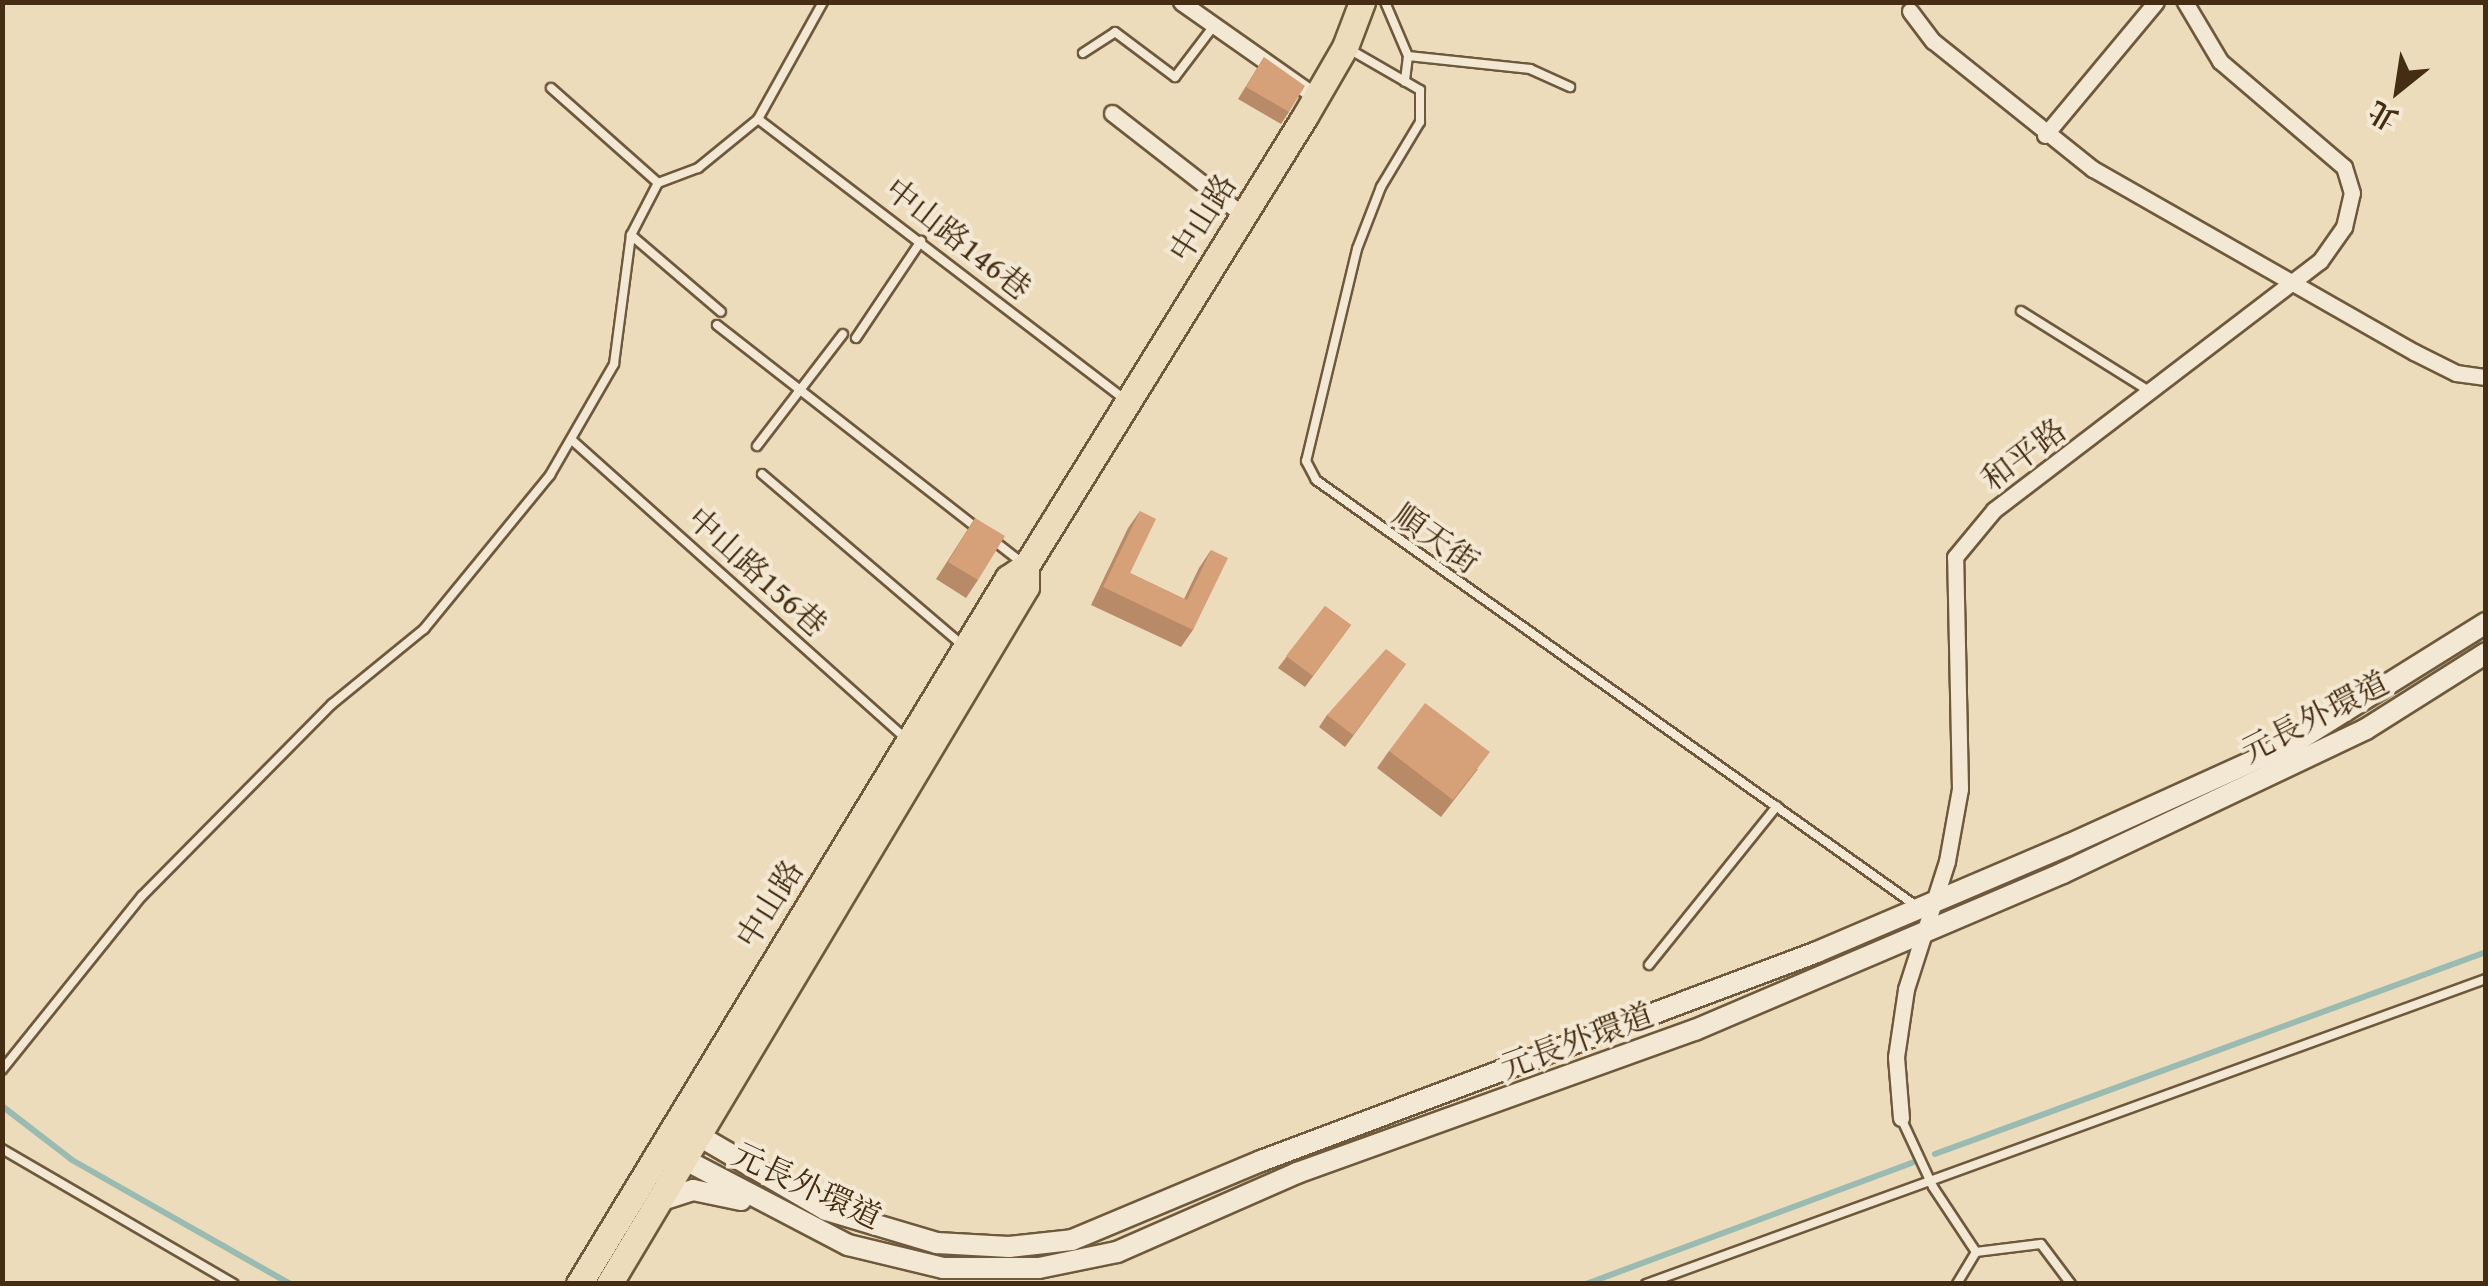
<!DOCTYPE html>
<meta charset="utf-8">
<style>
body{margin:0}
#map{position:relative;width:2488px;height:1286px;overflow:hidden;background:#ecdcbb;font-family:"Gentium Book Plus","Noto Serif TC",serif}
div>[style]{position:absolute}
.stream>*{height:6px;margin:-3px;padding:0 3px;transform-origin:3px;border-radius:3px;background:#99bbb1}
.roads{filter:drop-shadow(2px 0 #6e593c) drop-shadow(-2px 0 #6e593c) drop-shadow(0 2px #6e593c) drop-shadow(0 -2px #6e593c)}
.service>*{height:8px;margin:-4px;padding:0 4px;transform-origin:4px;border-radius:4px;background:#f3e8d3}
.minor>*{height:15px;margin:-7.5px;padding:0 7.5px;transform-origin:7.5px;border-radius:7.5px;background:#f3e8d3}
.tertiary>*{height:20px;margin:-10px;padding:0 10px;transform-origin:10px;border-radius:10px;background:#f3e8d3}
.primary>*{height:25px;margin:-12.5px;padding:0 12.5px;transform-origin:12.5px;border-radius:12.5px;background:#ecdcbb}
.wall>*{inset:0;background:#b88a67}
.building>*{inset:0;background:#d6a078}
span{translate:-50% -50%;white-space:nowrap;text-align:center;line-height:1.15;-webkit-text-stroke:8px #f3e8d3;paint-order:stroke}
.street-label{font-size:32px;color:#442d12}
.frame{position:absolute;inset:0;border:5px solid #442d12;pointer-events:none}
.north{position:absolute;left:2348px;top:40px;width:100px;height:100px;-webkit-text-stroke:8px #f3e8d3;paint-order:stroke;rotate:210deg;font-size:28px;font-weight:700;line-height:40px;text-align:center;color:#442d12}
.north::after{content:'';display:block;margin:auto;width:35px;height:45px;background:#442d12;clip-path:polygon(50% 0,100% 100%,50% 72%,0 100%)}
</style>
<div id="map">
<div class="stream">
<i style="left:2px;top:1106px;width:88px;rotate:37.6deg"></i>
<i style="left:72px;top:1160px;width:251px;rotate:29.6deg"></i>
<i style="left:1935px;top:1154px;width:587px;rotate:-20.13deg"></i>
<i style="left:1586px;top:1284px;width:348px;rotate:-20.4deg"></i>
</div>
<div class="roads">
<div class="service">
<i style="left:1385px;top:2px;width:59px;rotate:66.9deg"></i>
<i style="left:1408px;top:56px;width:26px;rotate:97deg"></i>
<i style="left:1349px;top:49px;width:82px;rotate:30deg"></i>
<i style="left:1420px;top:90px;width:32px;rotate:90deg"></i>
<i style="left:1420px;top:122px;width:76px;rotate:121deg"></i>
<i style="left:1381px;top:187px;width:66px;rotate:111.2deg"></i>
<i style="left:1357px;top:249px;width:218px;rotate:103.5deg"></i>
<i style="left:1306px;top:461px;width:21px;rotate:62deg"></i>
<i style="left:1316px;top:480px;width:734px;rotate:35.36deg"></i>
<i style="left:1083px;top:53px;width:38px;rotate:-33deg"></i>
<i style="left:1115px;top:32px;width:75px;rotate:36.9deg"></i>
<i style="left:1175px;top:77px;width:63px;rotate:-52.8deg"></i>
<i style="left:1408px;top:56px;width:123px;rotate:6.1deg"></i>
<i style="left:1530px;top:69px;width:44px;rotate:24.2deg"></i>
<i style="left:551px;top:88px;width:143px;rotate:41.6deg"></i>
<i style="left:758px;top:119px;width:461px;rotate:37.4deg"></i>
<i style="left:631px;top:235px;width:118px;rotate:40.5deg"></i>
<i style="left:2021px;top:311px;width:151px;rotate:32deg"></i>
<i style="left:717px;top:325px;width:330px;rotate:38deg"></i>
<i style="left:856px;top:338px;width:117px;rotate:-56.2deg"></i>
<i style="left:573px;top:441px;width:445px;rotate:41.8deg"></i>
<i style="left:757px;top:446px;width:141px;rotate:-52.5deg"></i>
<i style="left:762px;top:474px;width:263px;rotate:40.5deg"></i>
<i style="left:993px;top:540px;width:36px;rotate:38deg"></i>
<i style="left:1649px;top:965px;width:204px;rotate:-51.2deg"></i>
<i style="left:2px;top:1070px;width:223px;rotate:-51.2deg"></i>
<i style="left:142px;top:896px;width:270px;rotate:-45.3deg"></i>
<i style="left:332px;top:704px;width:119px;rotate:-39.2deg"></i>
<i style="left:424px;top:629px;width:199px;rotate:-50.7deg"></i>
<i style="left:550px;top:475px;width:128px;rotate:-60deg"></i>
<i style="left:614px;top:364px;width:130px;rotate:-82.5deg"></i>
<i style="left:631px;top:235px;width:59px;rotate:-62.6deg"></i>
<i style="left:658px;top:183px;width:43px;rotate:-20.6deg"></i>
<i style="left:698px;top:168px;width:77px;rotate:-39.2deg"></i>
<i style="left:758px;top:119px;width:134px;rotate:-60.9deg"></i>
<i style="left:1901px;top:1118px;width:76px;rotate:65.1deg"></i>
<i style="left:1933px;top:1187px;width:78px;rotate:56.5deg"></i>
<i style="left:1976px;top:1252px;width:37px;rotate:121deg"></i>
<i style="left:2px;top:1149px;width:268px;rotate:30.2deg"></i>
<i style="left:1976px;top:1252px;width:65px;rotate:-7deg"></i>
<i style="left:2041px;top:1244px;width:50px;rotate:53.1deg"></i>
<i style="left:1646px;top:1284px;width:894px;rotate:-19.96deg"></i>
</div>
<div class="minor">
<i style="left:1181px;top:2px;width:165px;rotate:35.1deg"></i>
<i style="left:1910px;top:11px;width:38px;rotate:53deg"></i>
<i style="left:1933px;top:41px;width:205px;rotate:38.7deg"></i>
<i style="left:2093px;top:169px;width:369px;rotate:29.7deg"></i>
<i style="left:2414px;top:352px;width:47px;rotate:26.6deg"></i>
<i style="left:2456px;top:373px;width:30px;rotate:8deg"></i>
<i style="left:1112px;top:113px;width:166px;rotate:37.9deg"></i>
<i style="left:2045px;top:135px;width:173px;rotate:-50.2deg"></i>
<i style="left:1901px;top:1118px;width:61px;rotate:-94.7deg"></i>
<i style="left:1896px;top:1057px;width:69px;rotate:-81.6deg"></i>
<i style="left:1906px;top:989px;width:134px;rotate:-72.2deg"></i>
<i style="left:1947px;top:861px;width:73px;rotate:-79.8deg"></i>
<i style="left:1960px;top:789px;width:232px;rotate:-91.2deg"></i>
<i style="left:1955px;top:557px;width:61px;rotate:-50.3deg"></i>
<i style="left:1994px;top:510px;width:410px;rotate:-37.4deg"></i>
<i style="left:2320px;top:261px;width:42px;rotate:-54.8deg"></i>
<i style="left:2344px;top:227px;width:35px;rotate:-77deg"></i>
<i style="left:2352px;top:193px;width:27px;rotate:-107deg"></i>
<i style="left:2344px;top:167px;width:163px;rotate:-139.5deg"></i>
<i style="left:2220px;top:61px;width:69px;rotate:-120.7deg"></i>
</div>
<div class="tertiary">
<i style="left:687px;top:1129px;width:161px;rotate:30.2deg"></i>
<i style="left:826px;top:1210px;width:116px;rotate:16.6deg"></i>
<i style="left:937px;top:1243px;width:72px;rotate:3.2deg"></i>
<i style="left:1009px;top:1247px;width:63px;rotate:-6.3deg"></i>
<i style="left:1072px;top:1240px;width:205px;rotate:-22.7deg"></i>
<i style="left:1261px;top:1161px;width:594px;rotate:-20.6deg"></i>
<i style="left:1817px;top:952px;width:273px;rotate:-23.1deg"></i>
<i style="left:2068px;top:845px;width:252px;rotate:-24.4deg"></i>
<i style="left:2297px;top:741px;width:223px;rotate:-32deg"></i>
<i style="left:670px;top:1152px;width:201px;rotate:27.6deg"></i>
<i style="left:848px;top:1245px;width:98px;rotate:13.6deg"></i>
<i style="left:943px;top:1268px;width:96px"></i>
<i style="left:1039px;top:1268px;width:80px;rotate:-11.6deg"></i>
<i style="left:1117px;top:1252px;width:197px;rotate:-23.7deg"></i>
<i style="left:1297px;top:1173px;width:423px;rotate:-19.8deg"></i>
<i style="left:1695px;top:1030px;width:400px;rotate:-23.1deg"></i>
<i style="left:2063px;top:873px;width:335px;rotate:-25.4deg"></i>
<i style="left:2366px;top:729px;width:142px;rotate:-32.3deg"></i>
<i style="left:656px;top:1202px;width:39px;rotate:-18deg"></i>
<i style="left:693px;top:1190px;width:49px;rotate:11.8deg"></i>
</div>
<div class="primary">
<i style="left:579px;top:1284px;width:826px;rotate:-58.72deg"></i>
<i style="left:1008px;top:578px;width:22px;rotate:-34deg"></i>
<i style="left:1026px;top:566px;width:529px;rotate:-58.2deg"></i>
<i style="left:1305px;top:116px;width:80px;rotate:-59.9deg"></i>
<i style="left:1345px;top:47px;width:48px;rotate:-69.3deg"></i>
<i style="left:609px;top:1284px;width:812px;rotate:-59.11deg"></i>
<i style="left:1026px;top:587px;width:21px;rotate:-90deg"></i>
</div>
</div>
<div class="wall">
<i style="clip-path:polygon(1264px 57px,1289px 112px,1281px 124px,1238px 99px)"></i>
<i style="clip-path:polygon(1140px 511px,1130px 573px,1184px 599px,1199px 568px,1211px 550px,1193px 630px,1181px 647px,1091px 605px,1128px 528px)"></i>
<i style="clip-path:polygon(975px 518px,978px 580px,966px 598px,936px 579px)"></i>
<i style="clip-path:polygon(1325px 606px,1351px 625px,1305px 687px,1278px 668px)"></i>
<i style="clip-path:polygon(1406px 664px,1345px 747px,1319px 727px,1327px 715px)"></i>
<i style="clip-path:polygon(1389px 751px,1478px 769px,1441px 817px,1377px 768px)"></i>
</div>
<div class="building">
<i style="clip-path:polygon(1264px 57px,1305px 86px,1289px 112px,1246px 87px)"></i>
<i style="clip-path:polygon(1140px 511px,1156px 519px,1130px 573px,1187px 600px,1211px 550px,1228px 558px,1193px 630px,1103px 587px)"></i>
<i style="clip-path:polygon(975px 518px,1005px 536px,978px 580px,948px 562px)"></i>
<i style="clip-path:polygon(1325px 606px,1351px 625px,1313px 676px,1286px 656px)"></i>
<i style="clip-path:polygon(1386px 649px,1406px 664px,1353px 735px,1327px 715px)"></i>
<i style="clip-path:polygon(1425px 703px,1490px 752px,1453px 800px,1389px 751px)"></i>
</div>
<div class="street-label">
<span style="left:1203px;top:218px;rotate:-58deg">中山路</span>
<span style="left:958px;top:239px;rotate:38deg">中山路146巷</span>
<span style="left:2024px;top:455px;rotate:-37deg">和平路</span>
<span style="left:1436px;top:539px;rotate:35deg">順天街</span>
<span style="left:757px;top:572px;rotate:42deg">中山路156巷</span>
<span style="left:2315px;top:717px;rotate:-27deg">元長外環道</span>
<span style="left:770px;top:904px;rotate:-58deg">中山路</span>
<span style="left:1577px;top:1041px;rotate:-20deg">元長外環道</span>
<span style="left:807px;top:1186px;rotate:25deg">元長外環道</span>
</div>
<div class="frame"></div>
<div class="north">北</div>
</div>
